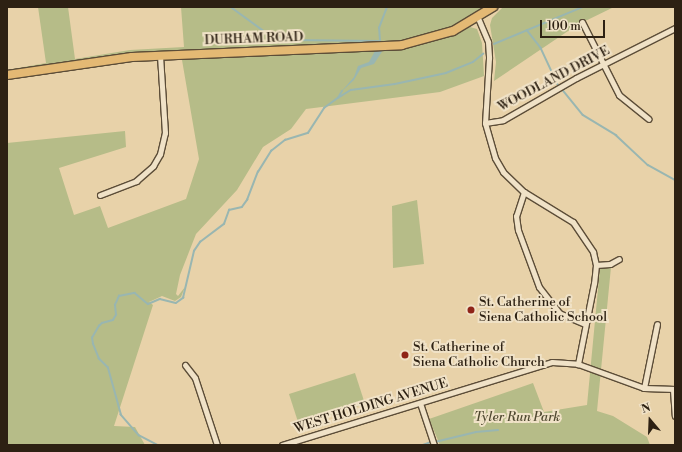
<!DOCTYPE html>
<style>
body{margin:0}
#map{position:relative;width:682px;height:452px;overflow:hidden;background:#e8d2a9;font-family:"Libre Bodoni",serif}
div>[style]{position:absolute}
.green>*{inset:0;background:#b6bc88}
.water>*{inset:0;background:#99b6b1}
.stream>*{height:1.5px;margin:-0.75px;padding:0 0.75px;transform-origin:0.75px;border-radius:0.75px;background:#99b6b1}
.roads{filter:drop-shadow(1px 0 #5c4d38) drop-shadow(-1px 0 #5c4d38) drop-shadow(0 1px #5c4d38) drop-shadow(0 -1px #5c4d38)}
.street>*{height:5px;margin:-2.5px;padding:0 2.5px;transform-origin:2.5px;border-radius:2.5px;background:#f0e2c7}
.primary>*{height:8px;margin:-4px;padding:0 4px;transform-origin:4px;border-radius:4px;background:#e4b974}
.dots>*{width:11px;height:11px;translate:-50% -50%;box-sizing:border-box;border:2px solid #f0e2c7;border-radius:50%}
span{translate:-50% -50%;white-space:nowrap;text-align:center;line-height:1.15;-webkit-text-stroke:4px #f0e2c7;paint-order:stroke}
.street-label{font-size:13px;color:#2d2113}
.poi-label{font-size:13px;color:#2d2113}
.left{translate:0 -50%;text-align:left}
.park-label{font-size:13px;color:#4f4830;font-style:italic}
.frame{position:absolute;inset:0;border:8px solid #2d2113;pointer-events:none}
.north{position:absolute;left:630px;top:400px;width:40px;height:40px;-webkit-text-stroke:3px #f0e2c7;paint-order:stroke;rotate:341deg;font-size:11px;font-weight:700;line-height:16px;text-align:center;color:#2d2113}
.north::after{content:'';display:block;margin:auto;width:14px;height:18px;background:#2d2113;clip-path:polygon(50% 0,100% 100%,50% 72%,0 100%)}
.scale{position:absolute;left:540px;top:20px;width:65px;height:18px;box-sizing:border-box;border:2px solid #2d2113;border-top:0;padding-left:5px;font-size:12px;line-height:14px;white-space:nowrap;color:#2d2113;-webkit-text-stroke:3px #f0e2c7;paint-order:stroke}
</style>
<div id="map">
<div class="green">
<i style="clip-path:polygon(38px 7px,68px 7px,75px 59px,130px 50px,184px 47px,181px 7px,489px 7px,454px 27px,405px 42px,119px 55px,7px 73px,7px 70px,46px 63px)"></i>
<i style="clip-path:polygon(503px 7px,614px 7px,577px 25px,494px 81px,496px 62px,490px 25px,492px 18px)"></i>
<i style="clip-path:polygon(470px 27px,477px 29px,482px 43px,484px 76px,440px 92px,306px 109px,291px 129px,263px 147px,237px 190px,196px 234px,180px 275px,176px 294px,178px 296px,185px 287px,181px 297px,175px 301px,162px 296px,149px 302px,153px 305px,114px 426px,135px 427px,145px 445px,7px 445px,7px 143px,125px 131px,126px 147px,59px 168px,74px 215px,100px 206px,108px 228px,186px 199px,199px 159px,182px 60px,164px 60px,171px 57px,347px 50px,452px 35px)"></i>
<i style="clip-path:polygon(417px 200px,424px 264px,393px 268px,392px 206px)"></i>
<i style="clip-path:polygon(611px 267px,597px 411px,613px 416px,647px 437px,650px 445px,440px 445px,429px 419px,533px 383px,544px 412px,587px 405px,600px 268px)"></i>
<i style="clip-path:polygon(355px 373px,365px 404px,299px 425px,289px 394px)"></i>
</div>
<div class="water">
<i style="clip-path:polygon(383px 50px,374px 64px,361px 68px,354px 80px,341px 92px,354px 77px,358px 66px,369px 62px,375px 51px)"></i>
</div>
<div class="stream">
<i style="left:231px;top:7px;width:51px;rotate:36.2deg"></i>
<i style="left:272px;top:37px;width:17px;rotate:10deg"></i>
<i style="left:289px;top:40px;width:91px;rotate:0.6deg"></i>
<i style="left:380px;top:41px;width:13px;rotate:-94deg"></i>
<i style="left:379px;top:28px;width:22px;rotate:-69deg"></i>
<i style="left:527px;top:30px;width:23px;rotate:52deg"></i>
<i style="left:541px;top:48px;width:40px;rotate:65deg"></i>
<i style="left:494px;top:44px;width:96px;rotate:-22.6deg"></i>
<i style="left:562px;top:89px;width:33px;rotate:51deg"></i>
<i style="left:583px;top:115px;width:39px;rotate:31deg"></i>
<i style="left:616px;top:135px;width:44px;rotate:43.2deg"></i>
<i style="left:648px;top:165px;width:31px;rotate:29deg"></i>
<i style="left:338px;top:98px;width:8px;rotate:-60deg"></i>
<i style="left:435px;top:442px;width:42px;rotate:-13.7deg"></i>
<i style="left:476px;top:432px;width:22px;rotate:-5deg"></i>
<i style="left:157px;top:445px;width:20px;rotate:-153deg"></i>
<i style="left:139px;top:436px;width:28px;rotate:-131deg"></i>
<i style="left:121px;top:415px;width:49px;rotate:-105.5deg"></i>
<i style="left:108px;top:368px;width:13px;rotate:-135deg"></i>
<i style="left:99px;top:359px;width:16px;rotate:-112deg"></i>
<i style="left:93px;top:344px;width:6px;rotate:-99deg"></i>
<i style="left:92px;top:338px;width:14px;rotate:-60deg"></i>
<i style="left:99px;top:326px;width:4px;rotate:-45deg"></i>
<i style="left:102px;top:323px;width:11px;rotate:-15deg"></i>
<i style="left:113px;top:320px;width:6px;rotate:-59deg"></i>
<i style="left:116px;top:315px;width:10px;rotate:-96deg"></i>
<i style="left:115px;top:305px;width:10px;rotate:-66deg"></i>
<i style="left:119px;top:296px;width:16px;rotate:-11deg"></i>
<i style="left:135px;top:293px;width:17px;rotate:40deg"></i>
<i style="left:148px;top:304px;width:13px;rotate:-23deg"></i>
<i style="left:160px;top:299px;width:16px;rotate:14deg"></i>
<i style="left:176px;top:303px;width:9px;rotate:-36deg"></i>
<i style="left:183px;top:298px;width:48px;rotate:-76.8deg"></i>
<i style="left:194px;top:251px;width:11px;rotate:-56deg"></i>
<i style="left:200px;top:242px;width:30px;rotate:-37deg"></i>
<i style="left:224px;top:224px;width:15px;rotate:-70deg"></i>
<i style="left:229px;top:210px;width:13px;rotate:-13deg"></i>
<i style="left:242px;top:207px;width:9px;rotate:-54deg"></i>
<i style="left:247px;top:200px;width:30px;rotate:-69deg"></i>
<i style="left:258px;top:172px;width:25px;rotate:-58deg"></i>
<i style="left:271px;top:151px;width:18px;rotate:-38deg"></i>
<i style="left:285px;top:140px;width:24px;rotate:-17deg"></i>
<i style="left:308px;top:133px;width:30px;rotate:-57deg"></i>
<i style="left:324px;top:108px;width:17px;rotate:-36deg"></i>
<i style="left:338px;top:98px;width:15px;rotate:-32deg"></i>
<i style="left:351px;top:90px;width:44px;rotate:-7.8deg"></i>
<i style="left:395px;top:84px;width:52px;rotate:-12.2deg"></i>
<i style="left:446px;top:73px;width:29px;rotate:-22deg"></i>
<i style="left:473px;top:62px;width:13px;rotate:-39deg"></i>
<i style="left:423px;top:445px;width:9px;rotate:-21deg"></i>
</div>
<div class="roads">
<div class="street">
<i style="left:478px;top:18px;width:26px;rotate:67deg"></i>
<i style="left:488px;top:42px;width:16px;rotate:86deg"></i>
<i style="left:489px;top:58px;width:65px;rotate:93.5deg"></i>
<i style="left:485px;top:123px;width:36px;rotate:74deg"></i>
<i style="left:495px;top:158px;width:16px;rotate:60deg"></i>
<i style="left:503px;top:172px;width:29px;rotate:44deg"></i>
<i style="left:524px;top:192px;width:57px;rotate:31.5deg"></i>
<i style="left:573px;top:222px;width:36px;rotate:56deg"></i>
<i style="left:593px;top:252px;width:13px;rotate:77deg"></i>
<i style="left:596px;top:265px;width:18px;rotate:96deg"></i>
<i style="left:594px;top:283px;width:83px;rotate:101.2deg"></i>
<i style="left:582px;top:22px;width:82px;rotate:63.1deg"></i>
<i style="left:619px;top:95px;width:38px;rotate:39deg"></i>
<i style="left:485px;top:123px;width:18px;rotate:-9deg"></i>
<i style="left:503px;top:120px;width:84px;rotate:-29.9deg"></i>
<i style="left:576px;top:78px;width:111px;rotate:-26.8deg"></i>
<i style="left:524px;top:192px;width:25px;rotate:108deg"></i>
<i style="left:516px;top:216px;width:14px;rotate:82deg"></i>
<i style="left:518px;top:230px;width:61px;rotate:69.8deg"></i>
<i style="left:539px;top:287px;width:33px;rotate:52deg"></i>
<i style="left:559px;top:313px;width:28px;rotate:23deg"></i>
<i style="left:100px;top:195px;width:39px;rotate:-21deg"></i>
<i style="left:136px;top:181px;width:23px;rotate:-41deg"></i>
<i style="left:153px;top:166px;width:14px;rotate:-60deg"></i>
<i style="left:160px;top:154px;width:22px;rotate:-77deg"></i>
<i style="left:165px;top:133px;width:78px;rotate:-93.7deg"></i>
<i style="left:596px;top:265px;width:14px;rotate:-4deg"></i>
<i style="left:610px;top:264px;width:10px;rotate:-29deg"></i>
<i style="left:185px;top:365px;width:16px;rotate:52deg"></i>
<i style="left:195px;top:378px;width:71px;rotate:71.8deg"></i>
<i style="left:644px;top:388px;width:65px;rotate:-78.5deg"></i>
<i style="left:673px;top:390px;width:26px;rotate:86deg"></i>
<i style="left:420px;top:403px;width:44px;rotate:71.6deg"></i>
<i style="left:282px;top:445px;width:282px;rotate:-17.1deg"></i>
<i style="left:552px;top:362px;width:26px;rotate:4deg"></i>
<i style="left:578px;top:364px;width:70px;rotate:20deg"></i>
<i style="left:644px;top:388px;width:31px;rotate:2deg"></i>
</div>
<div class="primary">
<i style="left:7px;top:75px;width:126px;rotate:-8.2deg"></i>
<i style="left:132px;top:57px;width:270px;rotate:-2.5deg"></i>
<i style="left:402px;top:45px;width:53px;rotate:-15.4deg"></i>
<i style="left:453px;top:31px;width:47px;rotate:-31deg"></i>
</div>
</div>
<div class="dots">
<i style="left:471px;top:310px;background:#8f2418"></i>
<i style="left:405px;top:355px;background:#8f2418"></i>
</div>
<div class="street-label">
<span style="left:254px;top:39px;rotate:-2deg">DURHAM ROAD</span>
<span style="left:554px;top:79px;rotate:-28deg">WOODLAND DRIVE</span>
<span style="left:371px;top:406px;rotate:-17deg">WEST HOLDING AVENUE</span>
</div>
<div class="poi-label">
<span class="left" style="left:479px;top:310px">St. Catherine of<br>Siena Catholic School</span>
<span class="left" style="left:413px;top:355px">St. Catherine of<br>Siena Catholic Church</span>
</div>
<div class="park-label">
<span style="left:517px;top:417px">Tyler Run Park</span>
</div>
<div class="frame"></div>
<div class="north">N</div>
<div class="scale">100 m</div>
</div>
